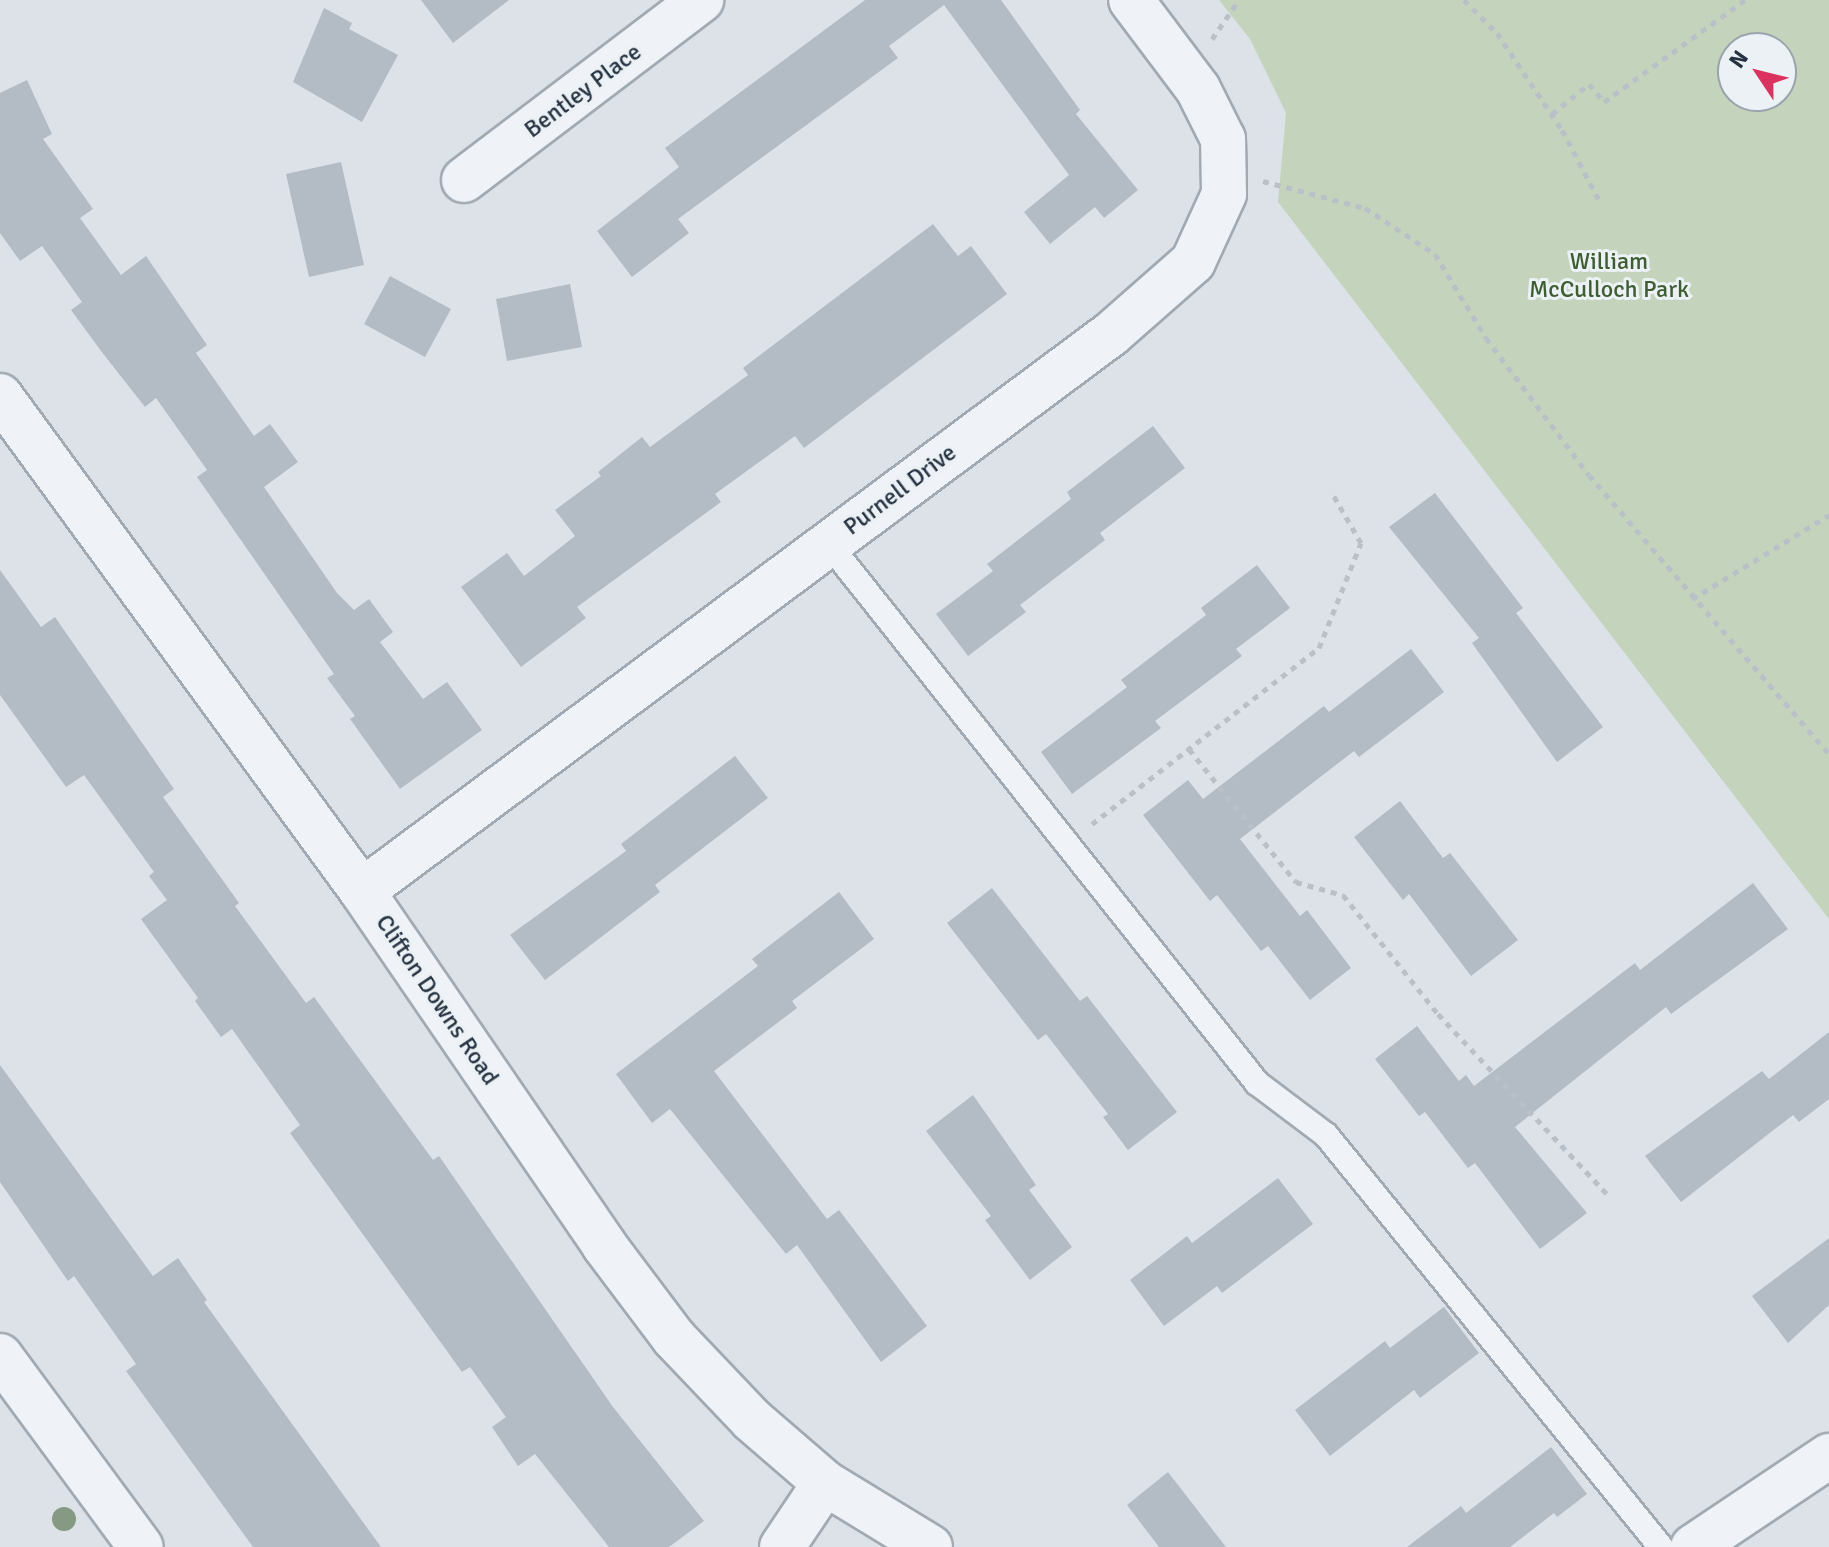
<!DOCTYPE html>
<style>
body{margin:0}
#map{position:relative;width:1829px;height:1547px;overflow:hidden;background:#dce2e8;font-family:Signika,sans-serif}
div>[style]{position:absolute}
.green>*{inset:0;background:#c4d3bc}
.building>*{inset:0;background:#b3bcc5}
.path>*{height:5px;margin-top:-2.5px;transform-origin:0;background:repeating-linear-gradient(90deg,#bac0c7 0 6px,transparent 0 12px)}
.roads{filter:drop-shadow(2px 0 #a1a9b2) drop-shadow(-2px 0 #a1a9b2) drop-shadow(0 2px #a1a9b2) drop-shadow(0 -2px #a1a9b2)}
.lane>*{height:24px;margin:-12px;padding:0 12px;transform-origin:12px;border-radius:12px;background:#eff2f6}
.street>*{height:44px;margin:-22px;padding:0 22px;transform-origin:22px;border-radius:22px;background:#eff2f6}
.trees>*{width:24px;height:24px;margin:-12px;border-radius:50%;background:#859983}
span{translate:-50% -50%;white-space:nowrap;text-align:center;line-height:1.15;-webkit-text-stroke:6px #ebf1f5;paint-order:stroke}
.street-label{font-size:24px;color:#243140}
.park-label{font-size:24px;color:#3e5d30}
.north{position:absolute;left:1717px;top:32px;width:80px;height:80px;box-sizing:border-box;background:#ebf1f5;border:2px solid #9ba4ad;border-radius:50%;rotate:305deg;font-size:22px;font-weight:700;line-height:32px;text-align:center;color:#243140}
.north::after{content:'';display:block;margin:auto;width:28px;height:36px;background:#dc3260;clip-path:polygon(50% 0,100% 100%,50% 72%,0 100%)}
</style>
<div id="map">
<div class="green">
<i style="clip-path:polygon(evenodd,1219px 0,1829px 0,1829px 919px,1278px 202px,1286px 113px,1250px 39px,1219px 0,1733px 48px,1781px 48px,1781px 96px,1733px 96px,1733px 48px)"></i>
</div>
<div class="building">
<i style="clip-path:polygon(421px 0,509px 0,453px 43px)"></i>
<i style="clip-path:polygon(865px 0,1001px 0,1080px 110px,1076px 114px,1138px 190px,1104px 218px,1095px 207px,1050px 244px,1024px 212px,1069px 175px,944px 5px,889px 46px,898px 58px,678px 219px,689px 233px,632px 277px,597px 231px,679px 167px,665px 148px)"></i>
<i style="clip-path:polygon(324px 8px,352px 23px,349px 29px,398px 55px,362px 122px,293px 82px)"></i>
<i style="clip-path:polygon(27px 80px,52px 134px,43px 139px,93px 209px,80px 218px,121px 275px,146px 256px,207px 345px,196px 353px,254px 436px,270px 424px,298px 462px,264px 487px,337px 593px,354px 610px,369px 599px,393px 632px,380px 642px,423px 699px,447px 682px,482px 730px,400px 789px,350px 719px,355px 716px,327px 678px,334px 674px,197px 477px,207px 470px,156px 398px,145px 407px,101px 351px,71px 310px,82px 302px,42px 246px,20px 261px,0 233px,0 93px)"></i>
<i style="clip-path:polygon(341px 162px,364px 265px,309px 277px,286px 174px)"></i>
<i style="clip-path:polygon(933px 224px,958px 256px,971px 246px,1007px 294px,804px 448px,795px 436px,715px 494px,721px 502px,577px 607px,586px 618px,521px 667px,461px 587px,507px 553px,524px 576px,575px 536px,555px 510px,601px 476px,598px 472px,642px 437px,650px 447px,748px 375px,743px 368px)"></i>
<i style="clip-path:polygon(390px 276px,451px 309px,425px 357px,364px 324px)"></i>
<i style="clip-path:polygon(570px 284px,582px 347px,507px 361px,496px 299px)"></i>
<i style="clip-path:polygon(1153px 426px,1185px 468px,1100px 533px,1105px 540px,1020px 605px,1026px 612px,968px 656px,936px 614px,993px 571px,987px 564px,1071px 499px,1067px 492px)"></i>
<i style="clip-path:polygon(1435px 493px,1523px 608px,1516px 613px,1603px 727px,1557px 762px,1472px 643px,1479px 638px,1389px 527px)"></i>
<i style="clip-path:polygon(1257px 565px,1290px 608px,1236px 649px,1242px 656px,1155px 721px,1161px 728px,1072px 794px,1041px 752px,1127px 687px,1121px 680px,1206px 615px,1201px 608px)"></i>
<i style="clip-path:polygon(0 570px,41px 627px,55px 617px,174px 789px,163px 797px,239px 903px,235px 906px,306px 1003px,314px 997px,433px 1160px,439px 1156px,613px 1407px,704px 1521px,669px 1547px,609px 1547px,535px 1454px,518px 1466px,492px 1427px,506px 1417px,470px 1367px,462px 1372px,290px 1133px,300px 1125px,232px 1029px,221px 1037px,195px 1001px,198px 998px,141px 919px,167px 900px,149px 876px,154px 872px,84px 775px,66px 787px,0 695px)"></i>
<i style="clip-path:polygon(1411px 649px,1444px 692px,1359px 757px,1354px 751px,1240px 839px,1300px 916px,1307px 910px,1351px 968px,1310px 1000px,1268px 946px,1261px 951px,1217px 895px,1210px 901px,1143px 815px,1188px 780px,1203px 799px,1324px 706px,1329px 712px)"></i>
<i style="clip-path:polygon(735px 756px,768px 798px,655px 885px,660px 892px,545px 980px,510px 935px,626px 851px,621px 844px)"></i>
<i style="clip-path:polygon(1400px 801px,1443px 858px,1450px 853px,1518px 940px,1471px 976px,1409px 894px,1403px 900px,1354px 837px)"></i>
<i style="clip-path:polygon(1753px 883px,1788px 929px,1671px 1014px,1666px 1007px,1515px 1127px,1587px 1213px,1540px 1249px,1475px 1163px,1468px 1168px,1425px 1112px,1419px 1116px,1375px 1059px,1417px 1026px,1459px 1081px,1466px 1075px,1474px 1086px,1635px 963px,1640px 970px)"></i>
<i style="clip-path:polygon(992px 888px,1080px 1001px,1087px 996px,1177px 1112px,1128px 1150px,1103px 1117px,1108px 1114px,1046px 1034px,1038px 1040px,947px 923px)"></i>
<i style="clip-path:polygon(839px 892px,874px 939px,792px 1001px,797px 1008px,714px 1071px,827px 1219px,839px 1210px,927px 1326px,881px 1362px,797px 1245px,786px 1254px,670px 1109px,652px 1123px,616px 1074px,758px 966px,752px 959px)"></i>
<i style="clip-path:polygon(1829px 1032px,1829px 1099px,1799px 1122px,1793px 1115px,1681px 1202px,1645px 1156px,1762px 1071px,1769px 1079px)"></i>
<i style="clip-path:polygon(0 1065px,153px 1276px,178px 1258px,207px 1300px,204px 1302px,381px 1547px,253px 1547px,126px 1371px,136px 1364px,74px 1276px,68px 1281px,0 1182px)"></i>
<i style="clip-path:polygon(973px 1095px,1036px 1185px,1029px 1190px,1072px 1247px,1030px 1280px,985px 1220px,991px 1216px,926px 1131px)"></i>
<i style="clip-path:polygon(1278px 1178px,1313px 1224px,1222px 1293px,1217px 1286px,1164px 1326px,1130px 1280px,1187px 1236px,1192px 1243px)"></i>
<i style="clip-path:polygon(1829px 1238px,1829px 1305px,1788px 1343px,1752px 1296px)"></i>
<i style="clip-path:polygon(1444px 1307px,1479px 1353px,1420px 1398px,1414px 1390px,1330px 1456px,1295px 1410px,1385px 1341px,1390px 1348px)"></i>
<i style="clip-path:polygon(1551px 1447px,1587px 1494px,1557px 1517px,1554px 1513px,1510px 1547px,1407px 1547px,1461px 1506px,1466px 1513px)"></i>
<i style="clip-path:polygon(1168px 1472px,1226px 1547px,1159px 1547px,1127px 1505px)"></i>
</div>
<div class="path">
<i style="left:1464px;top:0;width:47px;rotate:45deg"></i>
<i style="left:1497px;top:33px;width:117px;rotate:56.2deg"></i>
<i style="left:1562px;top:130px;width:81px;rotate:62.2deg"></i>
<i style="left:1212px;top:39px;width:47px;rotate:-55.3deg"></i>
<i style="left:1552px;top:114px;width:48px;rotate:-39deg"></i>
<i style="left:1589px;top:84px;width:23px;rotate:50deg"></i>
<i style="left:1604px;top:102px;width:174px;rotate:-35.9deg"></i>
<i style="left:1263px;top:181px;width:106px;rotate:14.8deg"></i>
<i style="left:1365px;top:208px;width:84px;rotate:33.3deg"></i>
<i style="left:1435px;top:254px;width:98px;rotate:58.7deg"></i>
<i style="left:1486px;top:338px;width:171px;rotate:53.1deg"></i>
<i style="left:1589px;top:475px;width:368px;rotate:49.3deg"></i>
<i style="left:1692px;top:599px;width:161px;rotate:-31.5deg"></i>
<i style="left:1189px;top:749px;width:171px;rotate:51.2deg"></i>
<i style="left:1296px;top:882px;width:49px;rotate:15.5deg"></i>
<i style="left:1343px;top:895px;width:152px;rotate:51.4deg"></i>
<i style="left:1438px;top:1014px;width:248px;rotate:46.8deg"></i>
<i style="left:1092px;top:824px;width:287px;rotate:-37.8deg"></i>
<i style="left:1319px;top:648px;width:113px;rotate:-68.2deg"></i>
<i style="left:1361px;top:543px;width:60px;rotate:-120deg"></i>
</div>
<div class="roads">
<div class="lane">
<i style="left:828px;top:543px;width:690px;rotate:51.53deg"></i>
<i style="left:1257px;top:1083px;width:86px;rotate:37deg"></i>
<i style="left:1326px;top:1135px;width:531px;rotate:50.89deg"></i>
</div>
<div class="street">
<i style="left:464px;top:180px;width:298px;rotate:-37.2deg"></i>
<i style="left:0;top:396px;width:613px;rotate:53.82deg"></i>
<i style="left:362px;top:891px;width:429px;rotate:55.6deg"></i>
<i style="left:604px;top:1245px;width:116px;rotate:53deg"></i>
<i style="left:674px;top:1338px;width:113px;rotate:46.4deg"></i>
<i style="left:752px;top:1420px;width:96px;rotate:40.8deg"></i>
<i style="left:825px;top:1483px;width:123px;rotate:31.4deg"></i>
<i style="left:362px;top:891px;width:933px;rotate:-36.64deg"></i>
<i style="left:1111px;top:334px;width:109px;rotate:-41.3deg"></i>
<i style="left:1193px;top:262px;width:75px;rotate:-65.5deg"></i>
<i style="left:1224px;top:194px;width:55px;rotate:-91deg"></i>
<i style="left:1223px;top:139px;width:56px;rotate:-116.6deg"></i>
<i style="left:1198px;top:89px;width:111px;rotate:-127deg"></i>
<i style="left:0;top:1356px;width:237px;rotate:53.6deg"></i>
<i style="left:782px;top:1547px;width:77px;rotate:-56.1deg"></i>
<i style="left:1693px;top:1547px;width:164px;rotate:-33.8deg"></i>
</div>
</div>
<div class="trees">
<i style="left:64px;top:1519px"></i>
</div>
<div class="street-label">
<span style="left:583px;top:91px;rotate:-37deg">Bentley Place</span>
<span style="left:900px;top:490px;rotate:-37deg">Purnell Drive</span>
<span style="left:437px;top:1000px;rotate:56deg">Clifton Downs Road</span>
</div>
<div class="park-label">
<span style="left:1609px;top:276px">William<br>McCulloch Park</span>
</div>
<div class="north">N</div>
</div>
